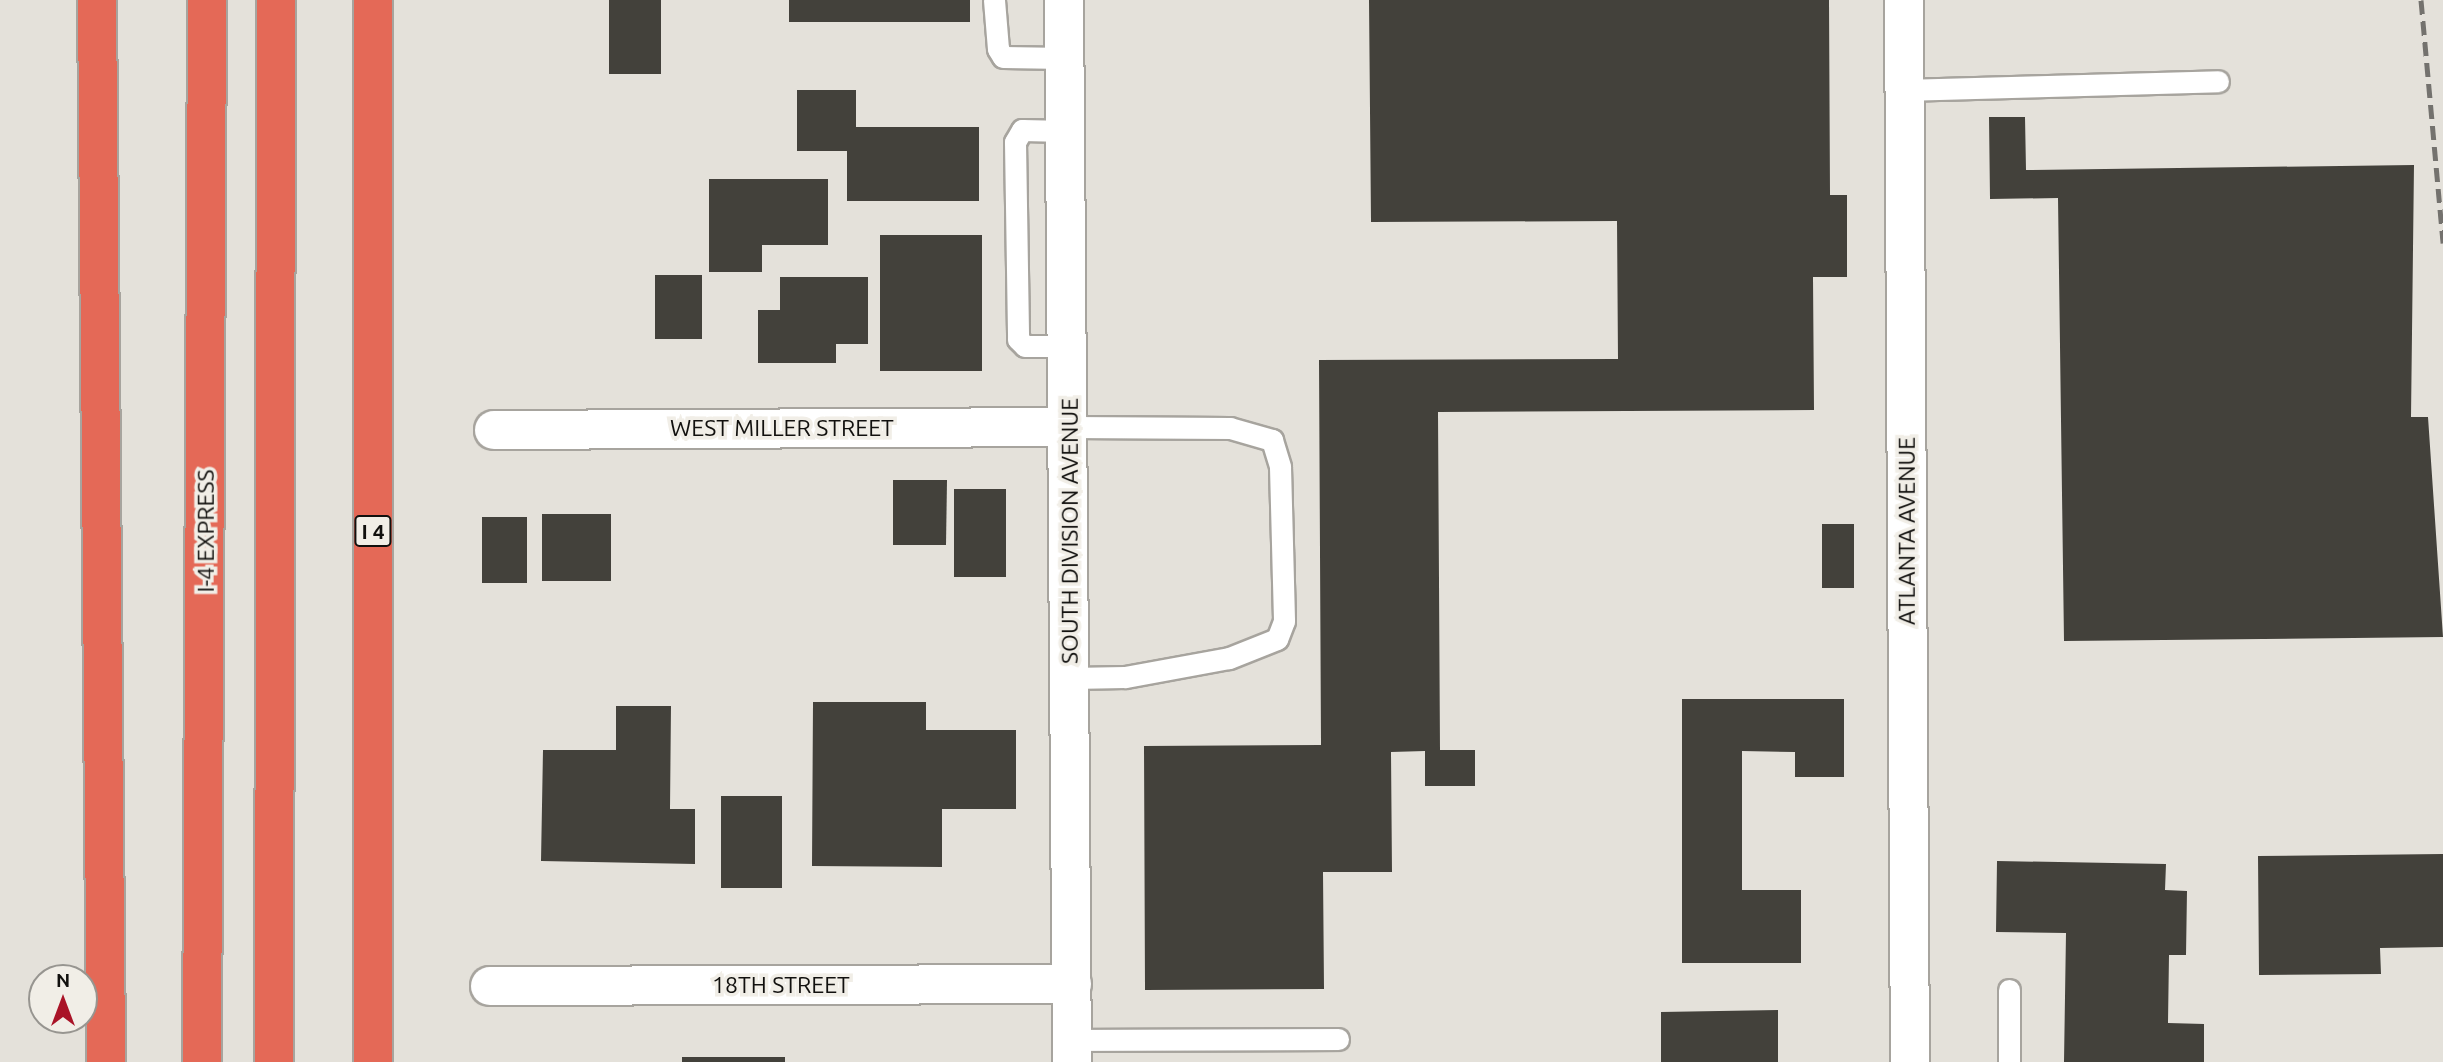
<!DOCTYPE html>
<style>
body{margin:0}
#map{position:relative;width:2443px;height:1062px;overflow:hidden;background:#e4e1da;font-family:Ubuntu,sans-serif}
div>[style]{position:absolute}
.building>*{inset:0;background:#43413b}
.roads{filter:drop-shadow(2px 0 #a7a49e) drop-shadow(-2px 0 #a7a49e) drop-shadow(0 2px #a7a49e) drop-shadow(0 -2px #a7a49e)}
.lane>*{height:21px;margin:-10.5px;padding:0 10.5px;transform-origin:10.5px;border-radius:10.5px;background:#fff}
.street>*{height:38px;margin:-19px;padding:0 19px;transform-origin:19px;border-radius:19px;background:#fff}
.secondary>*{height:38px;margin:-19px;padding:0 19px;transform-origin:19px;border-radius:19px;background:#fff}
.highway>*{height:38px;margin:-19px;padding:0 19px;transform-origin:19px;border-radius:19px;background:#e46957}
.rail>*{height:5px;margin-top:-2.5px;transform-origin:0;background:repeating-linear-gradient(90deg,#74726e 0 14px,transparent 0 21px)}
span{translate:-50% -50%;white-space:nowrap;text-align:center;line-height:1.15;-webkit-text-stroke:7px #f1eee7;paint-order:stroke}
.shield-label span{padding:2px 5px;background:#f1eee7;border:2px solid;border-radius:5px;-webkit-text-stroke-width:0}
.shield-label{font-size:21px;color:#11100e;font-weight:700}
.street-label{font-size:23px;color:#11100e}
.north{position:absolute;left:28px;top:964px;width:70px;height:70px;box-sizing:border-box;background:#f1eee7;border:2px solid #979590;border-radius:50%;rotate:0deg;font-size:19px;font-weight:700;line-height:28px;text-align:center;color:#11100e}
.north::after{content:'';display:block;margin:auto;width:24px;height:32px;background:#a91327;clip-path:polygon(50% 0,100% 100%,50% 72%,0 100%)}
</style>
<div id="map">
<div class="building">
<i style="clip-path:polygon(609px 0,661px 0,661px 74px,609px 74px)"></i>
<i style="clip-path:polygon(789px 0,970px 0,970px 22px,789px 22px)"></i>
<i style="clip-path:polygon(1369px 0,1829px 0,1830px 195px,1847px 195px,1847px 277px,1813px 277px,1814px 410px,1438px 412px,1440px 750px,1475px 750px,1475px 786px,1425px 786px,1425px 751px,1391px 752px,1392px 872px,1323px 872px,1324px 989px,1145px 990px,1144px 746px,1321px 745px,1319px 360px,1618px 359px,1617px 221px,1371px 222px)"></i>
<i style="clip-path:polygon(797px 90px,856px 90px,856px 127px,979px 127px,979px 201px,847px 201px,847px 151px,797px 151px)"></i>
<i style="clip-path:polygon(1989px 117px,2025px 117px,2026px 170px,2414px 165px,2411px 417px,2428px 417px,2443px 637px,2064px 641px,2058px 198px,1990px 199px)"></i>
<i style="clip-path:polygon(709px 179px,828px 179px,828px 245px,762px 245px,762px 272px,709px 272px)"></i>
<i style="clip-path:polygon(880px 235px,982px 235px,982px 371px,880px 371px)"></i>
<i style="clip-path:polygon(655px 275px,702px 275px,702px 339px,655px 339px)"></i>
<i style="clip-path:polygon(780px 277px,868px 277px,868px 344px,836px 344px,836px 363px,758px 363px,758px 310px,780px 310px)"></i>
<i style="clip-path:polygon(893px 480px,947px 480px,946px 545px,893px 545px)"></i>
<i style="clip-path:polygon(954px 489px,1006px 489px,1006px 577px,954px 577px)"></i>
<i style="clip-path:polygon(542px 514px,611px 514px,611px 581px,542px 581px)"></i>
<i style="clip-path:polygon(482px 517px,527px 517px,527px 583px,482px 583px)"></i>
<i style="clip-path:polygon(1822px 524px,1854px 524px,1854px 588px,1822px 588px)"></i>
<i style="clip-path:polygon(1682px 699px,1844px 699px,1844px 777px,1795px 777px,1795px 752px,1742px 751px,1742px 890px,1801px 890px,1801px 963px,1682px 963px)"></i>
<i style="clip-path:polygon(813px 702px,926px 702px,926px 730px,1016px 730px,1016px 809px,942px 809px,942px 867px,812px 866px)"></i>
<i style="clip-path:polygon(616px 706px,671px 706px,670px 809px,695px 809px,695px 864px,541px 861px,543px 750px,616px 750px)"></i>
<i style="clip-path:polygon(721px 796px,782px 796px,782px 888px,721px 888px)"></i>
<i style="clip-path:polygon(2443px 854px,2443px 947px,2380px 948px,2381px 974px,2259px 975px,2258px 856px)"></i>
<i style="clip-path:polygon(1997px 861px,2166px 864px,2165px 890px,2187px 891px,2186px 955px,2169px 955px,2168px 1023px,2204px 1024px,2204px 1062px,2064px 1062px,2066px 933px,1996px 932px)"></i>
<i style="clip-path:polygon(1778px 1010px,1778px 1062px,1661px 1062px,1661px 1012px)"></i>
<i style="clip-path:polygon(682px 1057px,785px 1057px,785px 1062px,682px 1062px)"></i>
</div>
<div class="roads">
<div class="lane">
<i style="left:994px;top:0;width:49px;rotate:85.3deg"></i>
<i style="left:998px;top:49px;width:9px;rotate:58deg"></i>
<i style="left:1003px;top:57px;width:62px;rotate:0.9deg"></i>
<i style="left:1904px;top:90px;width:314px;rotate:-1.6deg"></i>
<i style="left:1066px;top:131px;width:44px;rotate:-178.7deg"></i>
<i style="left:1022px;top:130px;width:14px;rotate:120deg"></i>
<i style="left:1015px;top:142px;width:197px;rotate:89.1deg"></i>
<i style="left:1018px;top:339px;width:10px;rotate:45deg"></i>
<i style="left:1025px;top:346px;width:44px"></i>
<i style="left:1070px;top:427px;width:160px;rotate:0.4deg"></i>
<i style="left:1230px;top:428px;width:44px;rotate:15.9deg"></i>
<i style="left:1272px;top:440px;width:28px;rotate:73deg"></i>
<i style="left:1280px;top:467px;width:154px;rotate:88.5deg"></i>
<i style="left:1284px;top:621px;width:19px;rotate:111deg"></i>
<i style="left:1277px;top:639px;width:52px;rotate:158.4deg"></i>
<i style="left:1229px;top:658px;width:106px;rotate:169.6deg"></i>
<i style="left:1125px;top:677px;width:54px;rotate:178.9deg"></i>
<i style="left:2009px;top:990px;width:72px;rotate:90deg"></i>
<i style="left:1072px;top:1040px;width:266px;rotate:-0.2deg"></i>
</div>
<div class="street">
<i style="left:1904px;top:0;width:1062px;rotate:89.68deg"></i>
<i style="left:494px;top:430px;width:576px;rotate:-0.3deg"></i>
<i style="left:490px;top:986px;width:582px;rotate:-0.2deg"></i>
</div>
<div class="secondary">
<i style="left:1064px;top:0;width:1062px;rotate:89.57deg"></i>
</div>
<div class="highway">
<i style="left:97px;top:0;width:1062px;rotate:89.51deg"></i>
<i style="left:373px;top:0;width:1062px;rotate:90deg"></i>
<i style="left:202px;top:1062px;width:1062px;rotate:-89.73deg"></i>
<i style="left:274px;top:1062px;width:1062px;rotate:-89.89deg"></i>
</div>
</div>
<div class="rail">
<i style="left:2421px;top:0;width:244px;rotate:84.8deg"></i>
</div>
<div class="shield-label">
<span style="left:373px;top:531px">I 4</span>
</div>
<div class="street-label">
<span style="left:782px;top:428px">WEST MILLER STREET</span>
<span style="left:206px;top:531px;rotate:-90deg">I-4 EXPRESS</span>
<span style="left:1070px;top:531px;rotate:-90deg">SOUTH DIVISION AVENUE</span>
<span style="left:1907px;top:531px;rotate:-90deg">ATLANTA AVENUE</span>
<span style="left:781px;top:985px">18TH STREET</span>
</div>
<div class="north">N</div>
</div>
